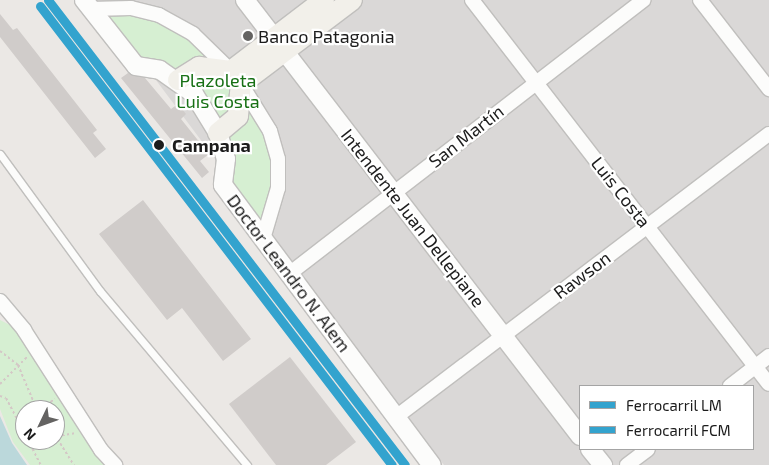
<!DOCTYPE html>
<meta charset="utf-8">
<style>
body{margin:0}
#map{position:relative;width:769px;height:465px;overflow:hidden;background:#ebe8e5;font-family:"Exo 2",sans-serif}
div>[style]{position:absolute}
.residential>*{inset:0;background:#dad8d7}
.park>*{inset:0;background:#d6efd2}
.water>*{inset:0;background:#bbd8db}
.building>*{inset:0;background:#d0ccca}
.path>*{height:2px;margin-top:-1px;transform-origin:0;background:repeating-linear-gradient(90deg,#d4c7c6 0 2.5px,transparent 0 5px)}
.roads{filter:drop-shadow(1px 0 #c0bfbd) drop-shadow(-1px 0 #c0bfbd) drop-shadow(0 1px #c0bfbd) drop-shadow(0 -1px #c0bfbd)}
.service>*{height:7px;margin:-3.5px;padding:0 3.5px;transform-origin:3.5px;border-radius:3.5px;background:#fcfcfb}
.minor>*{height:14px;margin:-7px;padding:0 7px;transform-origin:7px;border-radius:7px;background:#fcfcfb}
.tertiary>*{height:18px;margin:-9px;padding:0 9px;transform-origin:9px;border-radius:9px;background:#fcfcfb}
.secondary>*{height:20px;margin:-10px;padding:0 10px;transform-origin:10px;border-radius:10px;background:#f2f0ea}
.rail-1>*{height:9px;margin:-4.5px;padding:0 4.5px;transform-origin:4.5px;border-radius:4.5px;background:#33a3ce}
.rail-2>*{height:9px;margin:-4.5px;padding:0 4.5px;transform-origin:4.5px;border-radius:4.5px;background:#33a3ce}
.dots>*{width:14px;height:14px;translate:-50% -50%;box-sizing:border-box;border:2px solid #fff;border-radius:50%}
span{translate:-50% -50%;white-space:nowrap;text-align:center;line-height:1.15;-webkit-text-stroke:4.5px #fff;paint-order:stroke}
.poi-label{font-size:18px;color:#1c1c1c}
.left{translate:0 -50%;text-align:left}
.park-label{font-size:18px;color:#177015}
.street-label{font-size:18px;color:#1c1c1c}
.stop-label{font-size:18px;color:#1c1c1c;font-weight:700}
.legend{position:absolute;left:579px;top:385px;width:175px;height:65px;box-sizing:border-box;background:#fff;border:1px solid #a4a4a4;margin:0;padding:6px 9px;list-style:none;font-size:15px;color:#1c1c1c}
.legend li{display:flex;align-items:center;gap:10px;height:25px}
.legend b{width:25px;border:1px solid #a4a4a4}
.north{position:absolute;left:15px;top:400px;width:50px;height:50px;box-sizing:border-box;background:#fff;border:1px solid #a4a4a4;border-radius:50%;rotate:228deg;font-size:14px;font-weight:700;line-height:20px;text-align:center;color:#1c1c1c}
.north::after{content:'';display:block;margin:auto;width:18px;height:22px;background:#646362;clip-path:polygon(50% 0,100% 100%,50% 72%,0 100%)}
</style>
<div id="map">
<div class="residential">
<i style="clip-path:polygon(evenodd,96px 0,769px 0,769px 465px,444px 465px,96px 0,580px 386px,753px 386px,753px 449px,580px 449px,580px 386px)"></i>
</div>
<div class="park">
<i style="clip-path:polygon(90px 9px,159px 15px,231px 71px,278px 159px,263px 239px,223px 185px,226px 159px,194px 95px,136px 66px)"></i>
<i style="clip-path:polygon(evenodd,0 320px,12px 326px,24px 341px,106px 465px,30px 465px,13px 442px,0 409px,0 320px,25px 410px,55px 410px,55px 440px,25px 440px,25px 410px)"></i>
</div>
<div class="water">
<i style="clip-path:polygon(0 416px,12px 443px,27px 465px,0 465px)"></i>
</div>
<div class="building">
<i style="clip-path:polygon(0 14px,13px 30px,17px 28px,97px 130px,93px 133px,106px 149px,95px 158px,0 37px)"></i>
<i style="clip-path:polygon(128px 73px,145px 78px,171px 109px,178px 104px,186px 114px,181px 119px,209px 154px,200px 161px,209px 172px,202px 178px,121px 78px)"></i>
<i style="clip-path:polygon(143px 200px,251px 339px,223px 361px,182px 308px,167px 320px,99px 234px)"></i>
<i style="clip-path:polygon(290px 357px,356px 442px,326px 465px,276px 465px,229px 404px)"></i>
</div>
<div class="path">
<i style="left:0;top:351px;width:23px;rotate:38deg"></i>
<i style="left:18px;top:365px;width:49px;rotate:67.1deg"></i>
<i style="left:0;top:384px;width:38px;rotate:-45deg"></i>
<i style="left:0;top:396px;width:6px;rotate:18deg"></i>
<i style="left:6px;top:398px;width:41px;rotate:62.2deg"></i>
<i style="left:38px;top:410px;width:20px;rotate:-33deg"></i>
<i style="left:19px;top:422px;width:7px;rotate:-34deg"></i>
<i style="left:55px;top:435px;width:36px;rotate:58deg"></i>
<i style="left:57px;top:436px;width:18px;rotate:-9deg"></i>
<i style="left:28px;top:440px;width:28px;rotate:63deg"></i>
<i style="left:29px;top:442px;width:9px;rotate:-13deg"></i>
</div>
<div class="roads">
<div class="service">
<i style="left:0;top:154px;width:170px;rotate:53.9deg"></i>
<i style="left:100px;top:291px;width:228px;rotate:49.8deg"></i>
</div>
<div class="minor">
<i style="left:472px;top:0;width:485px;rotate:52.3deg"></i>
<i style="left:700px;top:0;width:113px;rotate:52.2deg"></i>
<i style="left:90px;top:9px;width:41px;rotate:-1.4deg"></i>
<i style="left:131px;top:8px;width:29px;rotate:14deg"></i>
<i style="left:159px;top:15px;width:39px;rotate:29deg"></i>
<i style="left:193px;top:34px;width:53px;rotate:44.2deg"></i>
<i style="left:241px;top:84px;width:55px;rotate:58.3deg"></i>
<i style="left:270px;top:131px;width:29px;rotate:74deg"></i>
<i style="left:278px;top:159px;width:29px;rotate:90deg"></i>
<i style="left:278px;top:188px;width:53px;rotate:106.4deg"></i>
<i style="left:289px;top:274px;width:448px;rotate:-37.7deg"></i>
<i style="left:0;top:301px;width:38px;rotate:50deg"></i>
<i style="left:24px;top:330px;width:143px;rotate:57.3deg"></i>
<i style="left:101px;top:450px;width:21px;rotate:47deg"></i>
<i style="left:730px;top:386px;width:49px;rotate:-37.6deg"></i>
<i style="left:396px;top:417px;width:468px;rotate:-37.2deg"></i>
<i style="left:627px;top:465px;width:26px;rotate:-37deg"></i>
</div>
<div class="tertiary">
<i style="left:84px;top:0;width:84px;rotate:51.8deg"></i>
<i style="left:136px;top:66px;width:24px;rotate:9deg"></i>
<i style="left:160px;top:70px;width:42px;rotate:35.2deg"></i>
<i style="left:194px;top:94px;width:46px;rotate:58.4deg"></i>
<i style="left:218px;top:133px;width:27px;rotate:73deg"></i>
<i style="left:226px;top:159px;width:26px;rotate:97deg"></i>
<i style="left:223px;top:185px;width:349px;rotate:53.3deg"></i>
<i style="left:245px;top:0;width:550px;rotate:52.46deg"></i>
<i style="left:590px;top:449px;width:21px;rotate:51deg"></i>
</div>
<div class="secondary">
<i style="left:178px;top:80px;width:25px;rotate:-32deg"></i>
<i style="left:199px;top:67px;width:32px;rotate:7deg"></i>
<i style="left:231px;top:71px;width:117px;rotate:-37.4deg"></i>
<i style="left:218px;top:133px;width:26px;rotate:-40deg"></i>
<i style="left:238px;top:116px;width:32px;rotate:-85deg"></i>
<i style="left:241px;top:84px;width:139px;rotate:-37.1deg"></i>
</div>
</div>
<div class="rail-1">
<i style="left:48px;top:0;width:586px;rotate:52.49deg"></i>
</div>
<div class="rail-2">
<i style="left:40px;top:6px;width:578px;rotate:52.52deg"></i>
</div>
<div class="dots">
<i style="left:248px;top:36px;background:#646362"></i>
<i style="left:159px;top:145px;background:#1c1c1c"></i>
</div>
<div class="poi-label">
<span class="left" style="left:258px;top:36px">Banco Patagonia</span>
</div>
<div class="park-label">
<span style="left:218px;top:91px">Plazoleta<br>Luis Costa</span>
</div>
<div class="street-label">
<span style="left:466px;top:136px;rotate:-38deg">San Martín</span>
<span style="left:621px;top:192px;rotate:52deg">Luis Costa</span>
<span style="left:413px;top:218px;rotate:52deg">Intendente Juan Dellepiane</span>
<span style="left:289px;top:273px;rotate:53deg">Doctor Leandro N. Alem</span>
<span style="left:582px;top:275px;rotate:-37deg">Rawson</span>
</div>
<div class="stop-label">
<span class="left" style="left:172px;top:145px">Campana</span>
</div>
<ul class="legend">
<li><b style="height:6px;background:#33a3ce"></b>Ferrocarril LM</li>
<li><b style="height:6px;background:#33a3ce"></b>Ferrocarril FCM</li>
</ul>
<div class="north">N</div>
</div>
